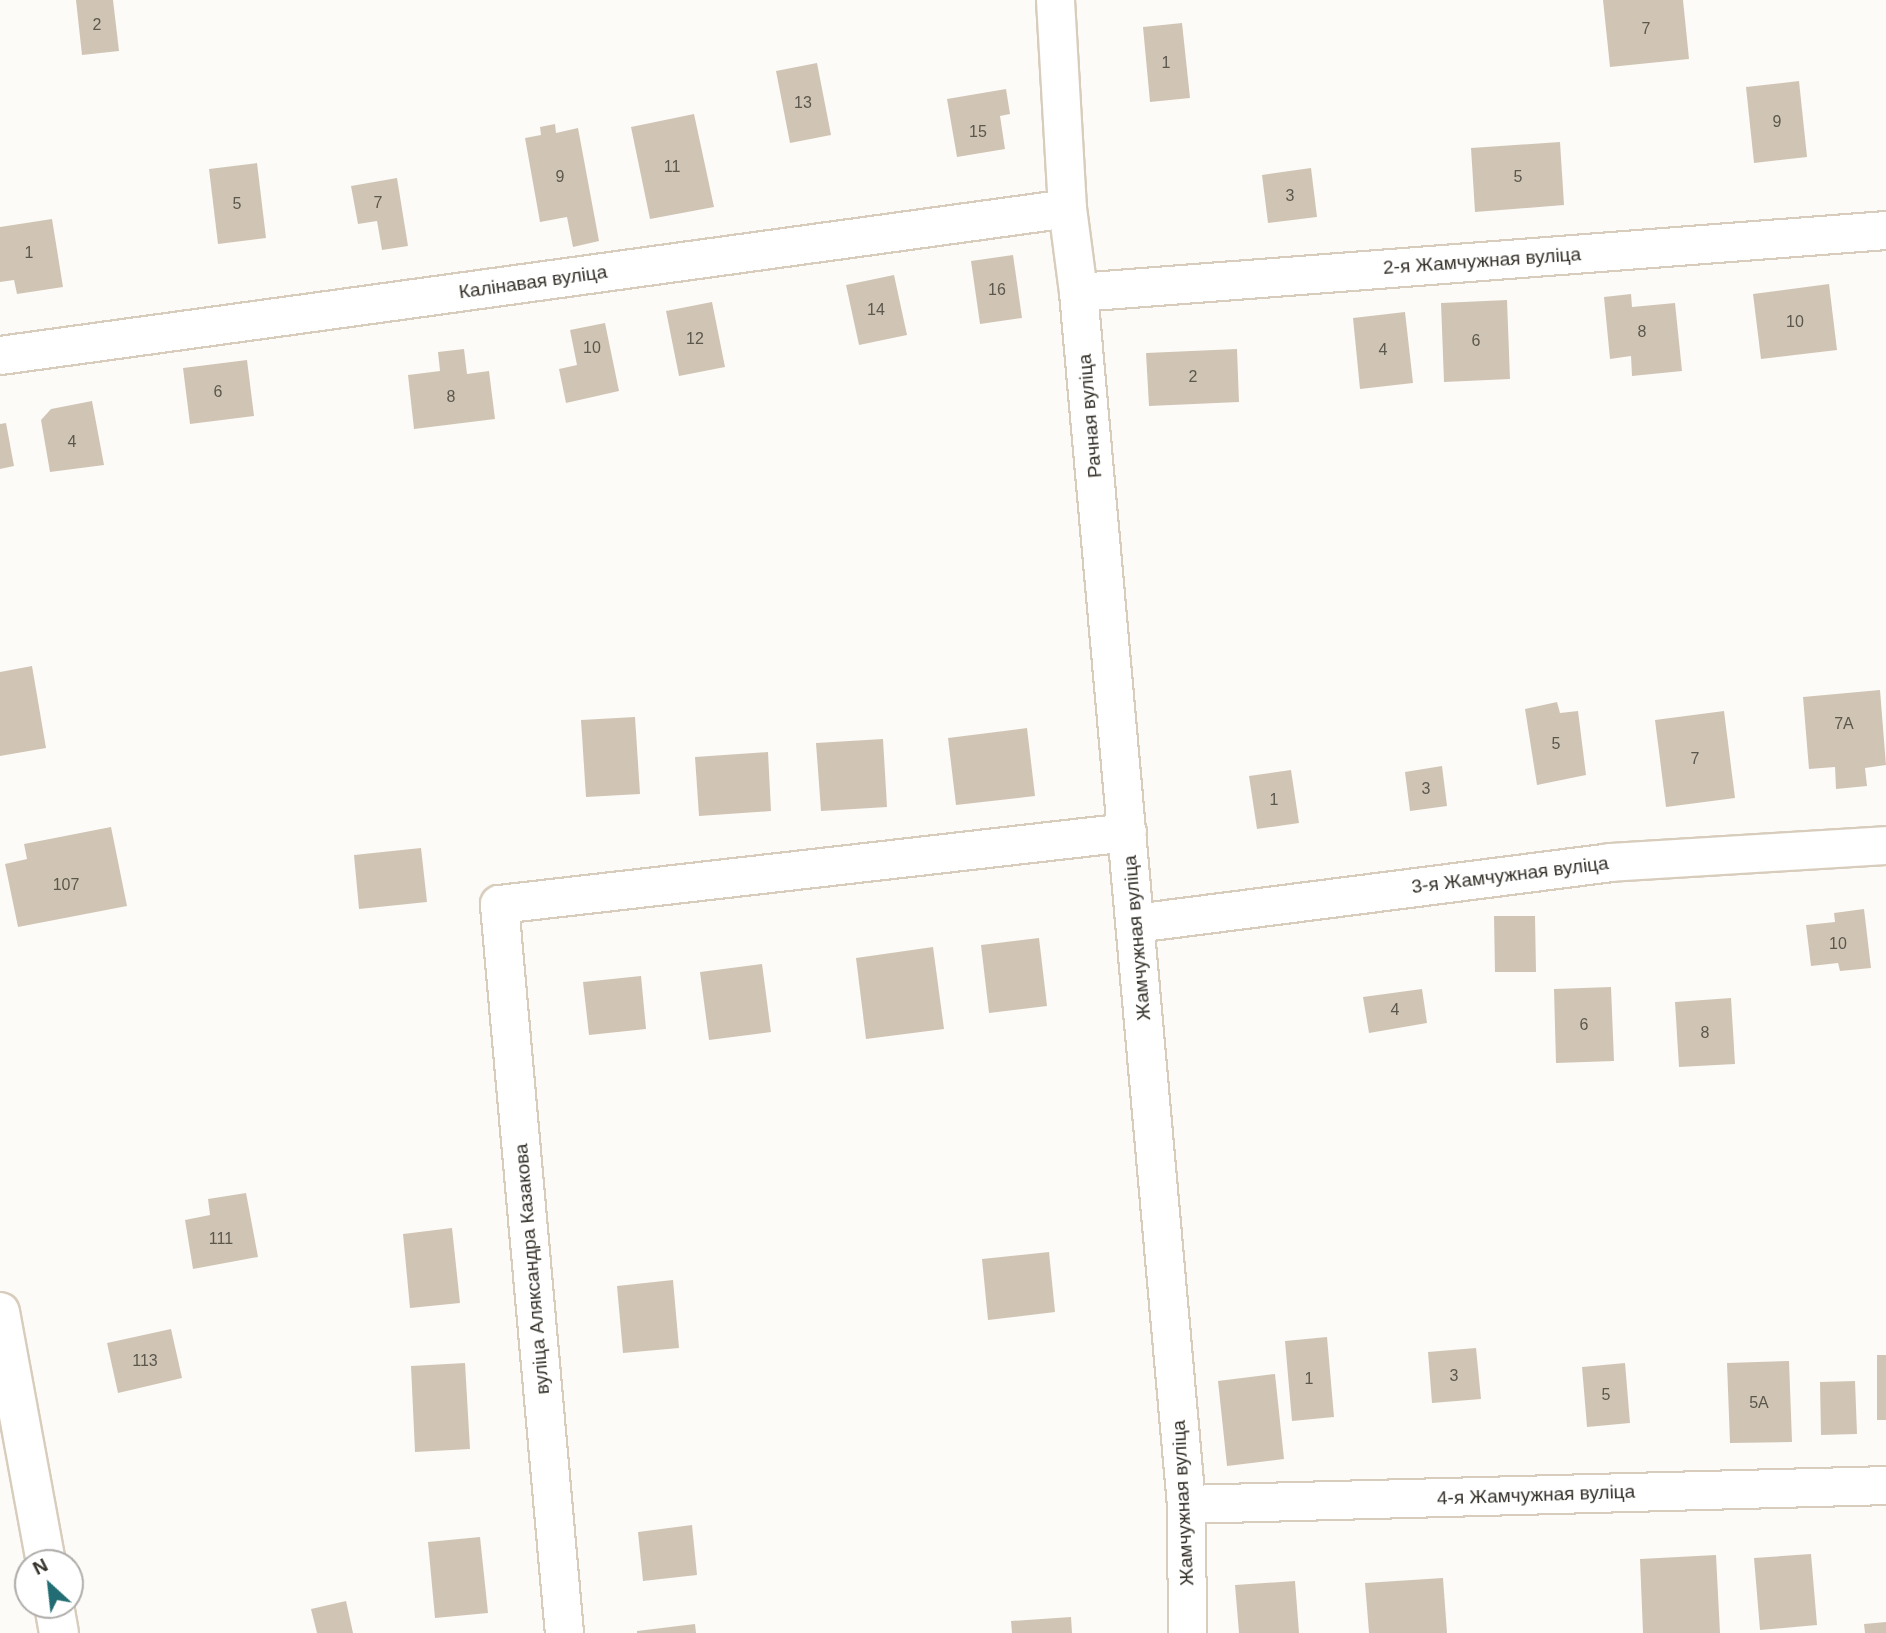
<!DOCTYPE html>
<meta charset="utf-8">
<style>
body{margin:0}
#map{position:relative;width:1886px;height:1633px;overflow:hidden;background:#fdfbf8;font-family:Arial,sans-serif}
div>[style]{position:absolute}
.building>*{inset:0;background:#d0c5b4}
.roads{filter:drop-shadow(2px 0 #d8cdbc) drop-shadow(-2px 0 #d8cdbc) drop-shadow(0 2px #d8cdbc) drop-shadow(0 -2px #d8cdbc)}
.minor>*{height:37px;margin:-18.5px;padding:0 18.5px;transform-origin:18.5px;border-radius:18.5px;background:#fff}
.tertiary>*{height:38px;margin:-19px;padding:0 19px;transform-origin:19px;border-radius:19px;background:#fff}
span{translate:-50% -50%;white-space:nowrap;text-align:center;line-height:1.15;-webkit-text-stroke:6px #fff;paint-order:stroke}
.number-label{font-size:16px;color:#5c574d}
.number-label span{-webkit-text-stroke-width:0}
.street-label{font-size:19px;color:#36322b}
.north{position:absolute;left:14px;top:1549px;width:70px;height:70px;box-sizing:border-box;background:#fff;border:2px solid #afadaa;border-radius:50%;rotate:333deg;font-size:19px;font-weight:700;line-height:28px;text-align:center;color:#36322b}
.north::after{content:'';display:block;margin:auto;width:24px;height:32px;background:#226d73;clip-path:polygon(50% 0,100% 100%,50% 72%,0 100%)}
</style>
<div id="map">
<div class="building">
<i style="clip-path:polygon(76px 0,113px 0,119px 51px,82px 55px)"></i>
<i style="clip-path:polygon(1603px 0,1683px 0,1689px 59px,1610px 67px)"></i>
<i style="clip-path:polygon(1182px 23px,1190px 98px,1150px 102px,1143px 27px)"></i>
<i style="clip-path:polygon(817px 63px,831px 135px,790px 143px,776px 71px)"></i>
<i style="clip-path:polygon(1799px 81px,1807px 157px,1754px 163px,1746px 87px)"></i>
<i style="clip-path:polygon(1006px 89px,1010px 114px,1000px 116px,1005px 149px,957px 157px,947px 99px)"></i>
<i style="clip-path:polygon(694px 114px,714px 207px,650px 219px,631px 127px)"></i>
<i style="clip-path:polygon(555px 124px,556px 133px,578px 128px,599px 241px,573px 247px,567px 217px,540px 222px,525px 138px,541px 135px,540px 127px)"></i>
<i style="clip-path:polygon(1560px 142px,1564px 205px,1475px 212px,1471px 148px)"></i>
<i style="clip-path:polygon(257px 163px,266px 238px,218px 244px,209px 169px)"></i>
<i style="clip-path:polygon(1311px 168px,1317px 217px,1268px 223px,1262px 175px)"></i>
<i style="clip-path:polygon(397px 178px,408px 246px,382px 250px,377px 221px,358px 224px,351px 186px)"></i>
<i style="clip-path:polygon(52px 219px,63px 287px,17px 294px,14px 280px,0 282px,0 227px)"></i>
<i style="clip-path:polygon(1013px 255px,1022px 318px,980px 324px,971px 261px)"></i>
<i style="clip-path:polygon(894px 275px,907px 335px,859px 345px,846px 285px)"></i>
<i style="clip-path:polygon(1829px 284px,1837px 350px,1761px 359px,1753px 294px)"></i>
<i style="clip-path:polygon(1631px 294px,1632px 307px,1675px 303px,1682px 371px,1632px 376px,1631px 356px,1610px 359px,1604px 297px)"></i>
<i style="clip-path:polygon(1507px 300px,1510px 379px,1444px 382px,1441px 303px)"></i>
<i style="clip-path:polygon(712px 302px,725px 367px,679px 376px,666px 311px)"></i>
<i style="clip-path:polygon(1405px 312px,1413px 383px,1360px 389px,1353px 318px)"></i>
<i style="clip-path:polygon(605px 323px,619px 391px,566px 403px,559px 369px,577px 365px,570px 330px)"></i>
<i style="clip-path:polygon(464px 349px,467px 374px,489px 371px,495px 419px,414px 429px,408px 375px,440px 371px,438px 352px)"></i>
<i style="clip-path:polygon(1237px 349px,1239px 402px,1149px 406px,1146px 353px)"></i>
<i style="clip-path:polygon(247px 360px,254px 416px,190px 424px,183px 368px)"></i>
<i style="clip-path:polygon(92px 401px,104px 465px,50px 472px,41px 420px,51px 409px)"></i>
<i style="clip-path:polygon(6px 423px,14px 466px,0 469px,0 424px)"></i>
<i style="clip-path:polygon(32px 666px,46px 748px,0 756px,0 672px)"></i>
<i style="clip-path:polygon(1880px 690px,1886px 765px,1865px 768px,1867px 786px,1836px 789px,1835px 767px,1809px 769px,1803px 697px)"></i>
<i style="clip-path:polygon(1557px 702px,1560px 713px,1578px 711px,1586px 775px,1537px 785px,1525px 709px)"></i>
<i style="clip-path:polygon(1724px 711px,1735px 798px,1666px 807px,1655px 720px)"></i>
<i style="clip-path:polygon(635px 717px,640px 794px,586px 797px,581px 720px)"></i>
<i style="clip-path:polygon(1027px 728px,1035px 796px,956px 805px,948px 738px)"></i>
<i style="clip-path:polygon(883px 739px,887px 807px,821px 811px,816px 743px)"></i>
<i style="clip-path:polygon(768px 752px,771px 811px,699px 816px,695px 757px)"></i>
<i style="clip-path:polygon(1442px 766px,1447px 806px,1410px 811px,1405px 772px)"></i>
<i style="clip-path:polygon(1291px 770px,1299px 823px,1257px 829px,1249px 776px)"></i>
<i style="clip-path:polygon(111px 827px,127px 906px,18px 927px,5px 864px,27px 859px,24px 844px)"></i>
<i style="clip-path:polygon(421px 848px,427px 902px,359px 909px,354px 855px)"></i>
<i style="clip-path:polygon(1864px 909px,1871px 968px,1840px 971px,1838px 963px,1811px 966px,1806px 925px,1835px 922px,1834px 913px)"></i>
<i style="clip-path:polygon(1494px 916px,1535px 916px,1536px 972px,1495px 972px)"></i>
<i style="clip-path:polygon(1039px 938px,1047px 1006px,989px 1013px,981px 945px)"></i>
<i style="clip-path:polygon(933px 947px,944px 1029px,866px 1039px,856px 958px)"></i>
<i style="clip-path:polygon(762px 964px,771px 1032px,709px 1040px,700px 972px)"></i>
<i style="clip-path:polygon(641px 976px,646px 1029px,589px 1035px,583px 982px)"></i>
<i style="clip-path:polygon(1611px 987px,1614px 1061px,1556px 1063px,1554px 989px)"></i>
<i style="clip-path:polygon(1422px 989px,1427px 1023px,1369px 1033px,1363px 997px)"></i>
<i style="clip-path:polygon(1731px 998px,1735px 1064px,1679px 1067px,1675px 1002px)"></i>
<i style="clip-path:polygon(246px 1193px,258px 1257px,193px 1269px,185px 1220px,210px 1215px,208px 1199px)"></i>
<i style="clip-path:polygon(452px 1228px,460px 1303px,410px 1308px,403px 1234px)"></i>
<i style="clip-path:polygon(1049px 1252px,1055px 1312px,988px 1320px,982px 1259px)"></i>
<i style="clip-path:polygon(673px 1280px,679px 1348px,623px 1353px,617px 1286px)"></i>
<i style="clip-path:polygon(171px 1329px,182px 1378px,118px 1393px,107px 1343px)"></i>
<i style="clip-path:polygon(1327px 1337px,1334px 1417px,1292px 1421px,1285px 1341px)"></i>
<i style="clip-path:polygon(1476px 1348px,1481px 1399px,1432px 1403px,1428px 1352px)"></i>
<i style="clip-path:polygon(1877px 1355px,1886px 1355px,1886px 1420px,1877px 1420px)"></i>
<i style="clip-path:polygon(1789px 1361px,1792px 1442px,1730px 1443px,1727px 1363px)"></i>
<i style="clip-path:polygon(465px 1363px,470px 1449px,415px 1452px,411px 1366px)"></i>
<i style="clip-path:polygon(1625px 1363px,1630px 1423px,1587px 1427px,1582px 1367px)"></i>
<i style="clip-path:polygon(1275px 1374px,1284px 1459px,1227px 1466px,1218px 1381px)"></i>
<i style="clip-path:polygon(1855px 1381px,1857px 1434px,1821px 1435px,1820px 1382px)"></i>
<i style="clip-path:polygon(692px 1525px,697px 1575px,643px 1581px,638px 1532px)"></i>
<i style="clip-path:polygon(480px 1537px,488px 1613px,435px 1618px,428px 1542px)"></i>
<i style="clip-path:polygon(1811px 1554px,1817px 1625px,1760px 1630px,1754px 1558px)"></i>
<i style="clip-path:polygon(1716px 1555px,1720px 1633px,1643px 1633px,1640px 1559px)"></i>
<i style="clip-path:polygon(1443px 1578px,1447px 1633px,1369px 1633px,1365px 1583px)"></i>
<i style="clip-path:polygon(1295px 1581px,1299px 1633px,1239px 1633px,1235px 1585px)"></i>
<i style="clip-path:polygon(346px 1601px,353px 1633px,317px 1633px,311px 1609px)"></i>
<i style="clip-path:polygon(1071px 1617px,1072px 1633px,1012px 1633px,1011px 1621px)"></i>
<i style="clip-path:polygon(1886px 1622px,1886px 1633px,1865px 1633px,1864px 1624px)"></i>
<i style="clip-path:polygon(695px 1624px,696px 1633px,637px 1633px,637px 1631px)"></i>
</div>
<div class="roads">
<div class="minor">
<i style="left:1055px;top:0;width:208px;rotate:86.7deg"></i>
<i style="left:1067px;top:208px;width:85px;rotate:82.5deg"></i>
<i style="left:1078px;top:292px;width:1217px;rotate:84.91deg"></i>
<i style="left:1186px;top:1504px;width:129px;rotate:89.6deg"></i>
<i style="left:1078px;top:292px;width:810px;rotate:-4.39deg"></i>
<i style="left:0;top:355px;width:1077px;rotate:-7.84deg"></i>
<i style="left:1135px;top:923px;width:478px;rotate:-7.3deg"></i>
<i style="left:1609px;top:862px;width:278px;rotate:-3.5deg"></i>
<i style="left:1186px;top:1504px;width:700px;rotate:-1.55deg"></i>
<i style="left:564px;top:1633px;width:732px;rotate:-95.1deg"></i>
<i style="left:499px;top:904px;width:632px;rotate:-6.54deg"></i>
</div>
<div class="tertiary">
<i style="left:0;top:1312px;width:255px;rotate:79.6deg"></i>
<i style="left:54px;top:1605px;width:28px;rotate:80deg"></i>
</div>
</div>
<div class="number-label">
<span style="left:97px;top:25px">2</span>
<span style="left:1646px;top:29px">7</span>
<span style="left:1166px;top:63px">1</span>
<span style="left:803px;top:103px">13</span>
<span style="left:1777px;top:122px">9</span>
<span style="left:978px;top:132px">15</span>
<span style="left:672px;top:167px">11</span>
<span style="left:560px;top:177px">9</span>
<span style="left:1518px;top:177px">5</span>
<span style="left:1290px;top:196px">3</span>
<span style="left:378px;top:203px">7</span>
<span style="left:237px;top:204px">5</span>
<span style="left:29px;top:253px">1</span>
<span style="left:997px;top:290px">16</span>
<span style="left:876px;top:310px">14</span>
<span style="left:1795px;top:322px">10</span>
<span style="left:1642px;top:332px">8</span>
<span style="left:695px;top:339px">12</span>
<span style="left:1476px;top:341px">6</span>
<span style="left:592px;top:348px">10</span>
<span style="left:1383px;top:350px">4</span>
<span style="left:1193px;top:377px">2</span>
<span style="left:218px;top:392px">6</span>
<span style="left:451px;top:397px">8</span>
<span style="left:72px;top:442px">4</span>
<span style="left:1844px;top:724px">7А</span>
<span style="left:1556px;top:744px">5</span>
<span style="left:1695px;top:759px">7</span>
<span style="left:1426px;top:789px">3</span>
<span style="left:1274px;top:800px">1</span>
<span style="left:66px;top:885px">107</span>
<span style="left:1838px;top:944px">10</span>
<span style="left:1395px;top:1010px">4</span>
<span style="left:1584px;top:1025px">6</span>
<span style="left:1705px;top:1033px">8</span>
<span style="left:221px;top:1239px">111</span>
<span style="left:145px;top:1361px">113</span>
<span style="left:1454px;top:1376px">3</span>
<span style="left:1309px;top:1379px">1</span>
<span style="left:1606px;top:1395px">5</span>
<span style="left:1759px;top:1403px">5А</span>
</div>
<div class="street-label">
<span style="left:1482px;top:261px;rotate:-4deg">2-я Жамчужная вуліца</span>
<span style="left:533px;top:282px;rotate:-8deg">Калінавая вуліца</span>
<span style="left:1090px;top:416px;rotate:-95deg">Рачная вуліца</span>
<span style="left:1510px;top:875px;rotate:-7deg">3-я Жамчужная вуліца</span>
<span style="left:1137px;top:938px;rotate:-95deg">Жамчужная вуліца</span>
<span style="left:532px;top:1269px;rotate:-95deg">вуліца Аляксандра Казакова</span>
<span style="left:1536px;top:1495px;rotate:-2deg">4-я Жамчужная вуліца</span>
<span style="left:1183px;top:1503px;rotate:-93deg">Жамчужная вуліца</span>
</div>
<div class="north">N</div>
</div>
